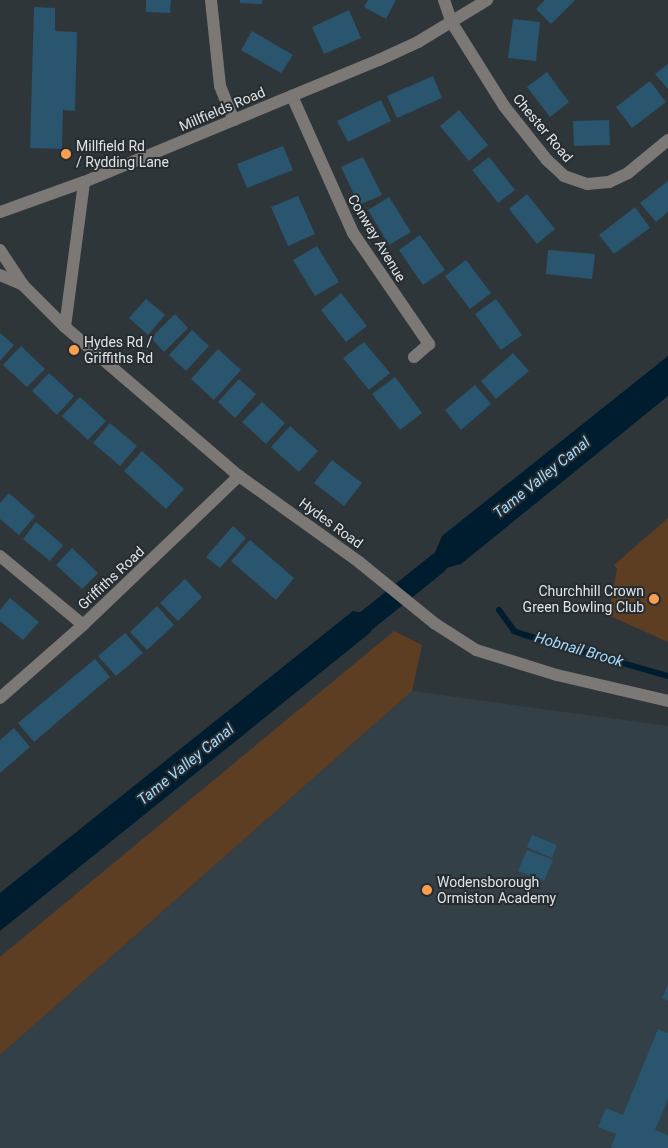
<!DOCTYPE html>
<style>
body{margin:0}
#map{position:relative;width:668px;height:1148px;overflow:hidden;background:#2f363a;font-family:Roboto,sans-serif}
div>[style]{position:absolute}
.built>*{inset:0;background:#334048}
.green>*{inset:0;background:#5e3e23}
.water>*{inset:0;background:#001d2f}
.stream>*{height:6px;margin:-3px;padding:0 3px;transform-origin:3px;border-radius:3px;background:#001d2f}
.canal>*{height:21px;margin:-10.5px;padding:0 10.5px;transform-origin:10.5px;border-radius:10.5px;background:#001d2f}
.building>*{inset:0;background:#29556e}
.minor>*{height:12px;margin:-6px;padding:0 6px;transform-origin:6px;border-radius:6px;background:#7b7876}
.dots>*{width:14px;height:14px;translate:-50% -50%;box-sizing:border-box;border:2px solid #262c30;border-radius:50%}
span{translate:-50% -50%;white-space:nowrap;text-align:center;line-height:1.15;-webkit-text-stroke:4px #262c30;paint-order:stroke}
.street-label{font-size:14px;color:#e0e4e7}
.poi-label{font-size:14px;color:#e0e4e7}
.left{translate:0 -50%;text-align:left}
.right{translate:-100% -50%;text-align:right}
.water-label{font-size:15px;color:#a3dbfe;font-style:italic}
</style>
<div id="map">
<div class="built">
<i style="clip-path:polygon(412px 691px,668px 726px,668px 1148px,0 1148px,0 1055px)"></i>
</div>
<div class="green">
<i style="clip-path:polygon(668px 518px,668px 642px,608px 615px,617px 569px,614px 565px)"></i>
<i style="clip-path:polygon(394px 631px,422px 645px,412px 691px,0 1055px,0 957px)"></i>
</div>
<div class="water">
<i style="clip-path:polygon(668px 356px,668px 396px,461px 564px,442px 569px,427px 580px,415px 581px,418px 569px,434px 555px,442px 536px)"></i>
<i style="clip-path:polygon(353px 611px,373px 614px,371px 632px,0 931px,0 893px)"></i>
</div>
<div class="stream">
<i style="left:499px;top:610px;width:26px;rotate:54deg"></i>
<i style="left:514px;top:631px;width:12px;rotate:20deg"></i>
<i style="left:525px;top:635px;width:149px;rotate:16deg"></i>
</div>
<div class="canal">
<i style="left:350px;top:633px;width:112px;rotate:-38.8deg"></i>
</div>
<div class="building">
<i style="clip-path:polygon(146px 0,171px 0,170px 13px,146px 12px)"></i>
<i style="clip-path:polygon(240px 0,262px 0,262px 4px,240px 3px)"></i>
<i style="clip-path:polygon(368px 0,396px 0,386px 19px,364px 7px)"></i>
<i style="clip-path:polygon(545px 0,575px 0,551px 24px,536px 9px)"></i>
<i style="clip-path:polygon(34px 7px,55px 8px,55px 31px,77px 32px,75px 111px,63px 110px,62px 149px,30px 148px)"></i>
<i style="clip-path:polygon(349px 10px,361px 38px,324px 54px,312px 27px)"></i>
<i style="clip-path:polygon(513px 19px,540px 22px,536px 61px,508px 58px)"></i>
<i style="clip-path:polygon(252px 31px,293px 55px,281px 73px,241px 50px)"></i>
<i style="clip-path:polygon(668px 64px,668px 89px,655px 74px)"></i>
<i style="clip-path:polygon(547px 72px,569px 102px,550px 117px,527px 87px)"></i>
<i style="clip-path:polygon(433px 76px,442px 98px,397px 118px,387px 96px)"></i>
<i style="clip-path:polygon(650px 81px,666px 102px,632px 128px,616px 107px)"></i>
<i style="clip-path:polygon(381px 100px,391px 121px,348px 142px,337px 121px)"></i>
<i style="clip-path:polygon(459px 110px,488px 145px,469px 161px,440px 126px)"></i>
<i style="clip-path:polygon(609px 120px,610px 145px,574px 146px,573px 121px)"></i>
<i style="clip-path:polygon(283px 146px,293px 170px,247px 188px,237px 164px)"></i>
<i style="clip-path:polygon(363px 157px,382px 195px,359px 205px,341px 167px)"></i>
<i style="clip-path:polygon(489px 157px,515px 190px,498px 203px,472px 170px)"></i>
<i style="clip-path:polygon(668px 181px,668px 212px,656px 222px,640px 203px)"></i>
<i style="clip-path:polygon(527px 194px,555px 229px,537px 244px,509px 209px)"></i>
<i style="clip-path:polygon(298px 196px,315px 234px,288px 246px,271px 207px)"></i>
<i style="clip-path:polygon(389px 197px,411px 232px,389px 245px,368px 210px)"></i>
<i style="clip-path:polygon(635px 207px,650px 228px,614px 254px,599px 235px)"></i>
<i style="clip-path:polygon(420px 235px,445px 270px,423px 285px,399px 250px)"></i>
<i style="clip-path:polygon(317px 246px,339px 282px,315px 296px,293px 260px)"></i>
<i style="clip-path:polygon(548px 250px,595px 254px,592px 279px,546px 274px)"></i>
<i style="clip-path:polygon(466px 260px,491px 293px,470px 309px,445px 276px)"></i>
<i style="clip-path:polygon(341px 293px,367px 326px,346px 342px,321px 310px)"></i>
<i style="clip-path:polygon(146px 299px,165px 315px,148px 335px,129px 318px)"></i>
<i style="clip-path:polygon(496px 299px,522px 335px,501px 350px,475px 314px)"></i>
<i style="clip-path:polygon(175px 314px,188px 328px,164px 352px,151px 338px)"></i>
<i style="clip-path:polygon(192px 330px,209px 346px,186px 371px,169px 355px)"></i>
<i style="clip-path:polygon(0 333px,14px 345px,0 361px)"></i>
<i style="clip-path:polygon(364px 342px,390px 373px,369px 390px,343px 358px)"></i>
<i style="clip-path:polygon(21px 346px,45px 369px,27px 387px,3px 365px)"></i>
<i style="clip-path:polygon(218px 349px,241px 370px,214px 400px,191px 379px)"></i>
<i style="clip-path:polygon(513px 353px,529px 371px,496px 399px,481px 381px)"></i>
<i style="clip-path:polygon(49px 373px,74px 396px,57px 415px,32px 391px)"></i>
<i style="clip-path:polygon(395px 377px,422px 413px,400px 430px,372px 394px)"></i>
<i style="clip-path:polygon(239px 379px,256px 394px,235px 418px,218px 402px)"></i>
<i style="clip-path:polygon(475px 385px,491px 404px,461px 430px,445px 410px)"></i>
<i style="clip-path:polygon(80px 397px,106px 421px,88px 440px,62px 416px)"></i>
<i style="clip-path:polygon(262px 402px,285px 423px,266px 444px,242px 422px)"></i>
<i style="clip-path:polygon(110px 423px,137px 446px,120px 466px,93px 443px)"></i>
<i style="clip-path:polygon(290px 426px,318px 451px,299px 472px,271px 447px)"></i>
<i style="clip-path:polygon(142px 451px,184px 489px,166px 509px,124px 471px)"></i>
<i style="clip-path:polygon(332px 460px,362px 483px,344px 506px,314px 483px)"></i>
<i style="clip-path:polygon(9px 493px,35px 516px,19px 535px,0 519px,0 503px)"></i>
<i style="clip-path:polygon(36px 522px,63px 545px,50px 561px,23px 539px)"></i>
<i style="clip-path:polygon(233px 526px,246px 538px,220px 568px,206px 557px)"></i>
<i style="clip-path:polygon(250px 540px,294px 578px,276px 600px,231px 561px)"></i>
<i style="clip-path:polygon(72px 548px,98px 573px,82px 589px,56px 565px)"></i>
<i style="clip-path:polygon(185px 579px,202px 597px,178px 621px,160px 603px)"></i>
<i style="clip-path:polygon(10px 598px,39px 622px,23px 640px,0 621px,0 610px)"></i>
<i style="clip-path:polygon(157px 606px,174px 625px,147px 650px,130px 632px)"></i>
<i style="clip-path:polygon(125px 633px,143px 653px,116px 676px,98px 656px)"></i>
<i style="clip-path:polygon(95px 659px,110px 677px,34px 742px,18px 723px)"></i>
<i style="clip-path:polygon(14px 728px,30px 747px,0 773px,0 740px)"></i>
<i style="clip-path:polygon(532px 835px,557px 845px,552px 858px,527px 847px)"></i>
<i style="clip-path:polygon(527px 850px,553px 860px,544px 881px,518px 871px)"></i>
<i style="clip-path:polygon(668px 984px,668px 1001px,662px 998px)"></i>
<i style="clip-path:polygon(658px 1029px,668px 1033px,668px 1099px,655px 1130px,668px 1135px,668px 1148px,611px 1148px,616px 1134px,598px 1127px,606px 1108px,623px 1115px)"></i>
</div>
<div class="minor">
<i style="left:211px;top:0;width:86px;rotate:84deg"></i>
<i style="left:220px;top:86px;width:37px;rotate:68deg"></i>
<i style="left:444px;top:0;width:24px;rotate:71deg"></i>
<i style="left:452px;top:23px;width:98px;rotate:57.9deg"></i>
<i style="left:504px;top:106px;width:69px;rotate:51.5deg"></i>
<i style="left:547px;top:160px;width:23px;rotate:43deg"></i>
<i style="left:564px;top:176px;width:24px;rotate:19deg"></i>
<i style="left:587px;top:184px;width:22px;rotate:-5deg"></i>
<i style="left:609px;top:182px;width:21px;rotate:-25deg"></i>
<i style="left:628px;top:173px;width:52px;rotate:-39.5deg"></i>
<i style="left:292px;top:96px;width:150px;rotate:66deg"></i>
<i style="left:353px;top:233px;width:135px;rotate:55.6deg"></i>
<i style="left:429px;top:344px;width:20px;rotate:139deg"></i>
<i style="left:0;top:212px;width:89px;rotate:-19.7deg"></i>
<i style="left:84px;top:182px;width:319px;rotate:-22.5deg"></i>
<i style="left:379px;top:60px;width:43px;rotate:-24.8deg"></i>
<i style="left:418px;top:42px;width:81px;rotate:-31.3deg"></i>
<i style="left:0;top:250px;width:42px;rotate:56.7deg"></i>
<i style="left:23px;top:285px;width:59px;rotate:45deg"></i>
<i style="left:65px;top:327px;width:229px;rotate:40.6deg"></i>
<i style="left:239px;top:476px;width:148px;rotate:35.6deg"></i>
<i style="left:359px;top:562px;width:97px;rotate:39.1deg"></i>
<i style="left:434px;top:623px;width:50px;rotate:32.7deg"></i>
<i style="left:476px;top:650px;width:85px;rotate:17.2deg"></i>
<i style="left:557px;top:675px;width:114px;rotate:13.2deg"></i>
<i style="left:0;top:275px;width:25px;rotate:23deg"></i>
<i style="left:65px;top:327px;width:146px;rotate:-82.5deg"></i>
<i style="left:0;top:556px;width:108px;rotate:39.7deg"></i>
<i style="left:0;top:698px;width:111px;rotate:-41.3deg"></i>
<i style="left:83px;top:625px;width:216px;rotate:-43.7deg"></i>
</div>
<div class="dots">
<i style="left:66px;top:154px;background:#fa9f4e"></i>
<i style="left:74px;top:350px;background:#fa9f4e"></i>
<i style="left:654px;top:599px;background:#fa9f4e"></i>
<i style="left:427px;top:890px;background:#fa9f4e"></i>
</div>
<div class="street-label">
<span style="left:222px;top:109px;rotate:-23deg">Millfields Road</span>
<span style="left:543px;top:128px;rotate:50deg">Chester Road</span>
<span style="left:377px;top:238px;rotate:59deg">Conway Avenue</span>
<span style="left:331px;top:523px;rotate:36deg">Hydes Road</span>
<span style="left:111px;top:578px;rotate:-43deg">Griffiths Road</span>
</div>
<div class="poi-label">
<span class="left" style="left:76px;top:154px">Millfield Rd<br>/ Rydding Lane</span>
<span class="left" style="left:84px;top:350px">Hydes Rd /<br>Griffiths Rd</span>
<span class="right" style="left:644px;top:599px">Churchhill Crown<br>Green Bowling Club</span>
<span class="left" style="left:437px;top:890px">Wodensborough<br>Ormiston Academy</span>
</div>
<div class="water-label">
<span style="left:542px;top:478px;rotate:-39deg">Tame Valley Canal</span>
<span style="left:579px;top:650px;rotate:16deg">Hobnail Brook</span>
<span style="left:186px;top:765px;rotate:-39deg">Tame Valley Canal</span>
</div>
</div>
